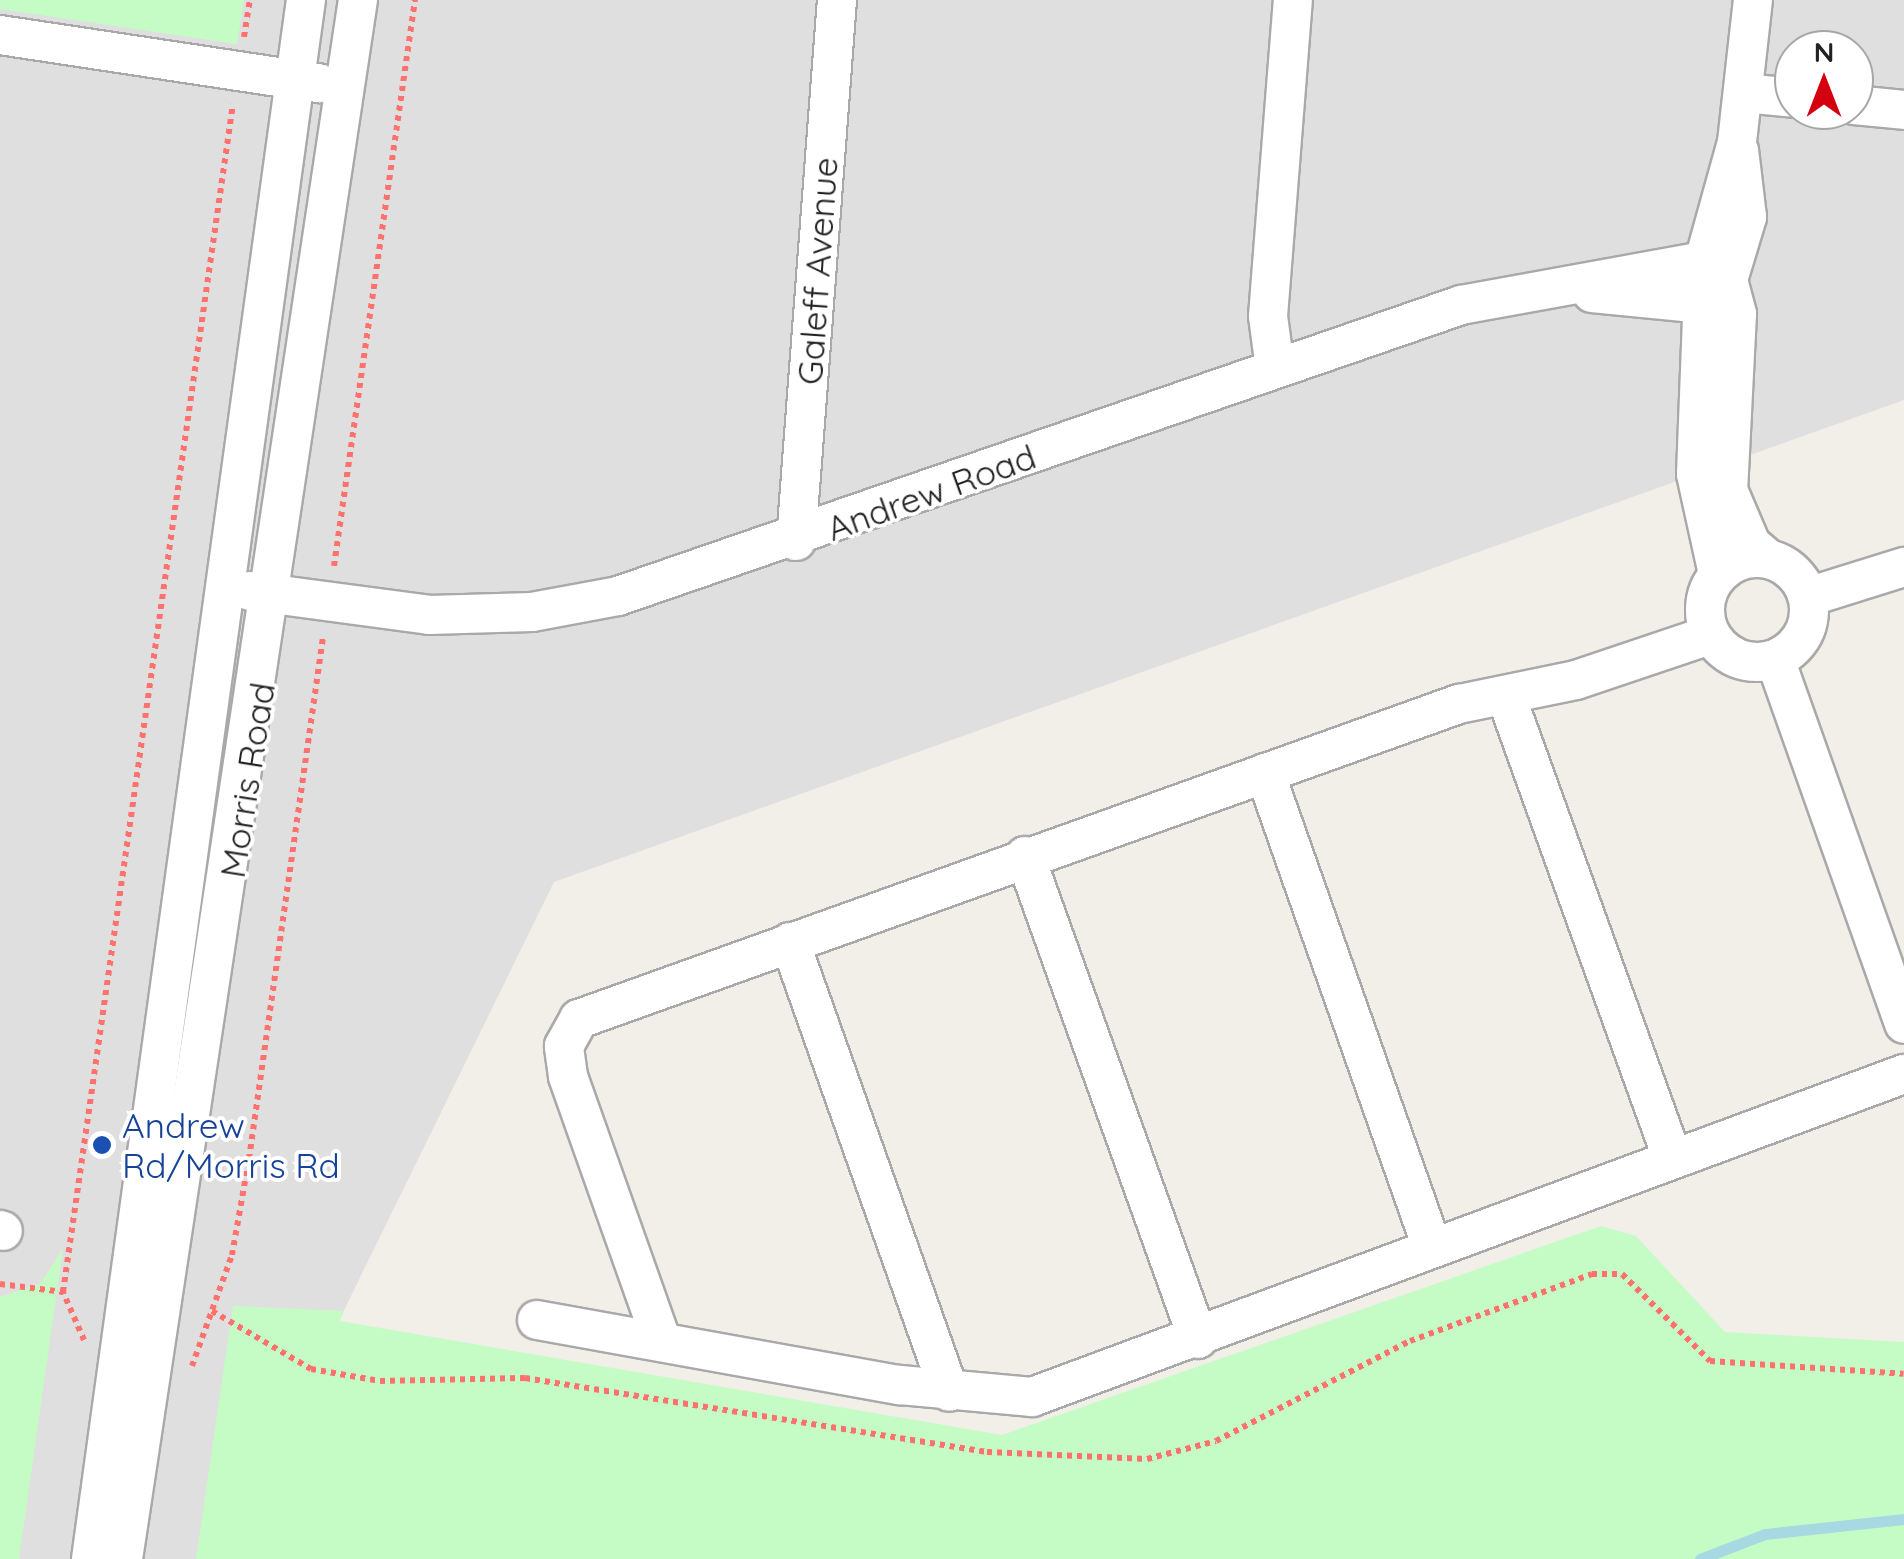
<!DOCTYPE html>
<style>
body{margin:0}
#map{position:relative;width:1904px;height:1559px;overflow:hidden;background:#f2eee8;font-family:Quicksand,sans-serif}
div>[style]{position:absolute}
.residential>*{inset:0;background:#e0dfdf}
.park>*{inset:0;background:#c5fcc6}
.stream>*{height:11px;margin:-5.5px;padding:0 5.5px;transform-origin:5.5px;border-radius:5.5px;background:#a7d9e2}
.path>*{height:6px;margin-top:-3px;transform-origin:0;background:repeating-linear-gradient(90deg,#ff716d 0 5px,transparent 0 10px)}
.roads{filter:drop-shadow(2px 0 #a9a9a9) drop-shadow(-2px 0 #a9a9a9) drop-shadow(0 2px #a9a9a9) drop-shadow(0 -2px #a9a9a9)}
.minor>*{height:38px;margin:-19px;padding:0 19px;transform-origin:19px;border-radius:19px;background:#fff}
.minor>.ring{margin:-19px;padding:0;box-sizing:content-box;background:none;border:38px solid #fff;border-radius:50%}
.dots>*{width:28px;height:28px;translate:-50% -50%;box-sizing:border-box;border:5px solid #fff;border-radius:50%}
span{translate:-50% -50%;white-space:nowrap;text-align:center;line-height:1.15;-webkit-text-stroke:8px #fff;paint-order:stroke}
.street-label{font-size:35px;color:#222}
.transit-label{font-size:35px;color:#164399}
.left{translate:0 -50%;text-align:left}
.north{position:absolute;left:1774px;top:30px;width:100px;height:100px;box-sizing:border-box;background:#fff;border:2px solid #a7a7a7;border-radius:50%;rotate:0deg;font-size:28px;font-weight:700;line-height:40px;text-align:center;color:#222}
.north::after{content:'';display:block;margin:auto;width:35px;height:45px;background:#d4000f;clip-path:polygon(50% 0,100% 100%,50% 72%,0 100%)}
</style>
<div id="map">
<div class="residential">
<i style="clip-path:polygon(evenodd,0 0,1904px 0,1904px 400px,554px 882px,222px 1559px,0 1559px,0 0,1794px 50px,1854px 50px,1854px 110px,1794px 110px,1794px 50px)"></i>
</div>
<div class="park">
<i style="clip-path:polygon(0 0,244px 0,237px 44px,0 9px)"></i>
<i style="clip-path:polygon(1601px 1226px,1636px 1236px,1725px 1332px,1904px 1342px,1904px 1559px,196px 1559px,233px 1306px,344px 1311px,340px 1321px,1002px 1435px)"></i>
<i style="clip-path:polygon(63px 1248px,19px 1559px,0 1559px,0 1297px,41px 1283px)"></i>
</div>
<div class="stream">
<i style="left:1700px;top:1559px;width:70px;rotate:-21deg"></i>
<i style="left:1765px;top:1534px;width:140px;rotate:-6.2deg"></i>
</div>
<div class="path">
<i style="left:244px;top:37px;width:37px;rotate:-81deg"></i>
<i style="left:334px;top:566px;width:572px;rotate:-81.86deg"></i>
<i style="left:0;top:1284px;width:64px;rotate:7.2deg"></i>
<i style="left:212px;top:1311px;width:115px;rotate:30.4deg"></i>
<i style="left:311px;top:1369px;width:70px;rotate:9.9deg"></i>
<i style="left:380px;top:1381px;width:145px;rotate:-1.2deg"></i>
<i style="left:525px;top:1378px;width:468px;rotate:9.1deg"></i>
<i style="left:987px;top:1452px;width:160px;rotate:2.5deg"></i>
<i style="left:1147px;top:1459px;width:71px;rotate:-14.6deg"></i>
<i style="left:1216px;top:1441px;width:218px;rotate:-27.3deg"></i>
<i style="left:1410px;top:1341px;width:194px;rotate:-20.2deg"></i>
<i style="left:1592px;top:1274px;width:30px"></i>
<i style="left:1622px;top:1274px;width:124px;rotate:44.7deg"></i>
<i style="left:1710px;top:1361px;width:194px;rotate:3.8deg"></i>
<i style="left:84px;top:1340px;width:52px;rotate:-113.6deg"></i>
<i style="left:63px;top:1292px;width:1200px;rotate:-81.86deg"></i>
<i style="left:192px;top:1366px;width:118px;rotate:-70.2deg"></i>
<i style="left:232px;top:1255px;width:97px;rotate:-80deg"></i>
<i style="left:249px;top:1159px;width:527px;rotate:-81.93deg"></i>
</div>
<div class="roads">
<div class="minor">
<i style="left:0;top:35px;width:323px;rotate:8.6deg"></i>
<i style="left:1744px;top:93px;width:50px;rotate:5.7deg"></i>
<i style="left:1854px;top:105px;width:50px;rotate:5.7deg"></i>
<i style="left:1706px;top:263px;width:28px;rotate:38deg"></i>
<i style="left:1728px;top:280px;width:35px;rotate:75deg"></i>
<i style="left:1737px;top:314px;width:176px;rotate:92.9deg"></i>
<i style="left:1728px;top:490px;width:59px;rotate:66.9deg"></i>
<i style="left:1751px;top:544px;width:23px;rotate:41deg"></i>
<i style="left:1592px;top:293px;width:100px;rotate:5.7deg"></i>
<i style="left:1692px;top:303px;width:43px;rotate:-32.6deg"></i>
<i style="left:1728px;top:280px;width:66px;rotate:-73.2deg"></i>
<i style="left:1747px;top:217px;width:67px;rotate:-96.8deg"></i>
<i style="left:1275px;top:368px;width:52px;rotate:-97.7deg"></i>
<i style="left:1268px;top:316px;width:317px;rotate:-85.5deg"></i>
<i style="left:796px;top:541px;width:543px;rotate:-85.67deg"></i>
<i class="ring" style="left:1705px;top:558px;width:66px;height:66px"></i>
<i style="left:1718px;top:574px;width:102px;rotate:-102.4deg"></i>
<i style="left:1696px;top:474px;width:213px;rotate:-87.8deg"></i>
<i style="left:1704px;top:261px;width:123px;rotate:-74.5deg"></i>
<i style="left:1737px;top:142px;width:143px;rotate:-83.6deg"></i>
<i style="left:250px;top:591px;width:181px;rotate:7.6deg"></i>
<i style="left:429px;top:615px;width:103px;rotate:-1.7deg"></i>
<i style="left:532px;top:612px;width:87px;rotate:-10.5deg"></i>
<i style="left:618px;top:596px;width:892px;rotate:-19.04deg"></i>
<i style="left:1461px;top:305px;width:247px;rotate:-10.3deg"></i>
<i style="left:1808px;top:597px;width:101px;rotate:-17.4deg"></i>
<i style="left:1775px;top:659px;width:387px;rotate:70.5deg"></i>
<i style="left:1506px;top:696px;width:491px;rotate:70.2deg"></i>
<i style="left:1265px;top:773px;width:499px;rotate:70.6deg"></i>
<i style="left:1025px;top:856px;width:513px;rotate:70.29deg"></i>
<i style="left:790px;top:942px;width:477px;rotate:70.5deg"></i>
<i style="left:0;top:1230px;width:3px;rotate:18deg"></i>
<i style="left:537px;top:1320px;width:369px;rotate:10.2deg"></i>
<i style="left:900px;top:1385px;width:133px;rotate:5.2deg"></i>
<i style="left:1032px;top:1397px;width:930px;rotate:-20.33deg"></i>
<i style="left:662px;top:1342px;width:282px;rotate:-109.5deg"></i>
<i style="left:568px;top:1076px;width:30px;rotate:-98deg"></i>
<i style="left:564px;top:1046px;width:31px;rotate:-61deg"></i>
<i style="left:579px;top:1019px;width:935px;rotate:-19.7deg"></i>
<i style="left:1459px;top:704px;width:119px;rotate:-11.6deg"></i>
<i style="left:1576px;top:680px;width:141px;rotate:-18.6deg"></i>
<i style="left:91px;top:1559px;width:1574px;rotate:-82.15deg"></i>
<i style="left:123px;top:1559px;width:1577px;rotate:-81.43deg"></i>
</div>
</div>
<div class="dots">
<i style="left:102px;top:1145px;background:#1a4fb4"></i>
</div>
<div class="street-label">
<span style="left:817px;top:271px;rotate:-86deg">Galeff Avenue</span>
<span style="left:931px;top:492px;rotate:-20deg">Andrew Road</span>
<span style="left:247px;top:780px;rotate:-81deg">Morris Road</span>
</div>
<div class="transit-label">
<span class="left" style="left:122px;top:1145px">Andrew<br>Rd/Morris Rd</span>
</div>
<div class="north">N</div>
</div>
